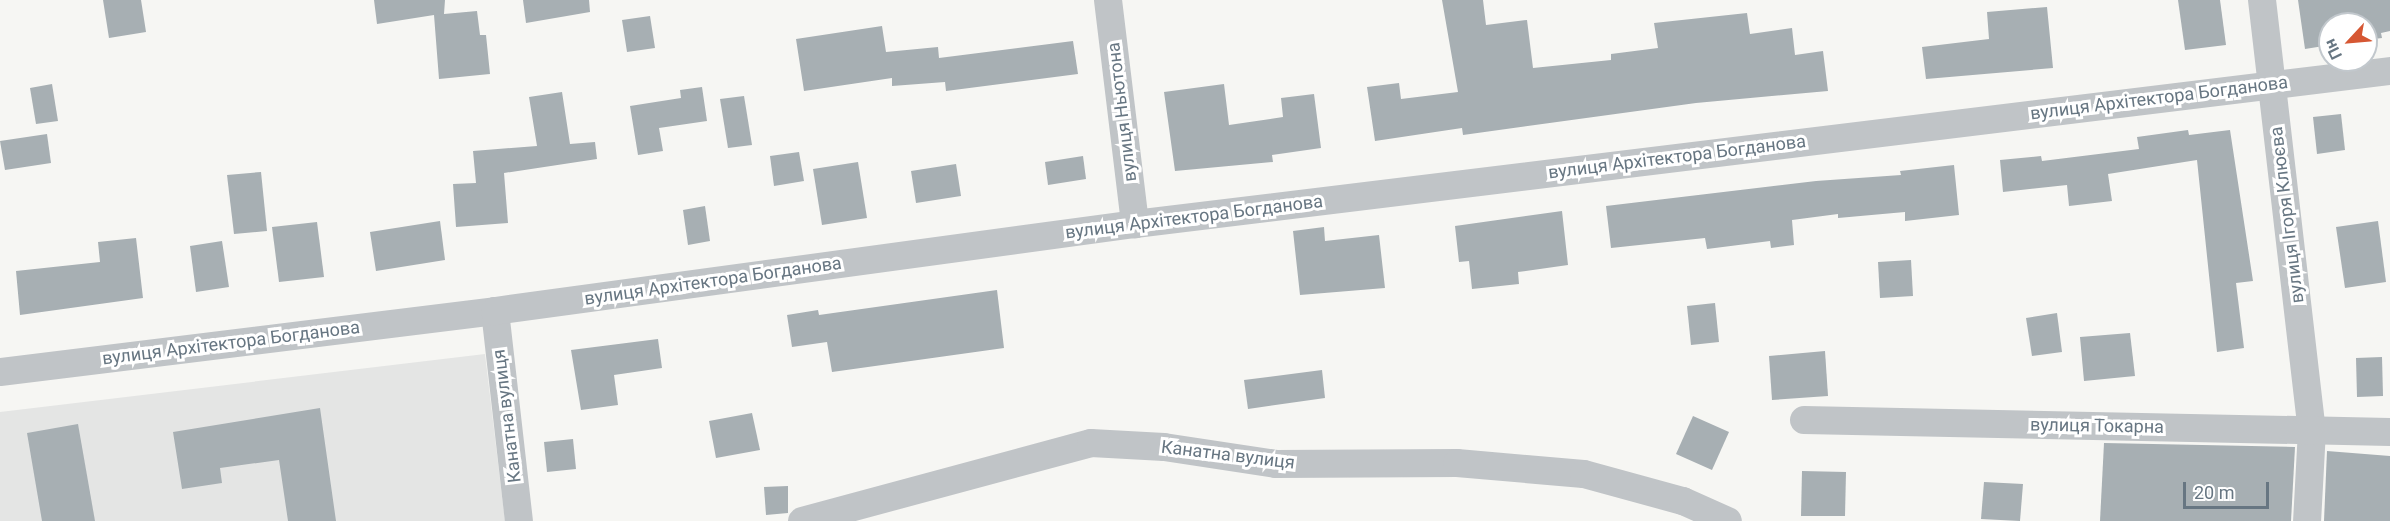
<!DOCTYPE html>
<meta charset="utf-8">
<style>
body{margin:0}
#map{position:relative;width:2390px;height:521px;overflow:hidden;background:#f6f6f3;font-family:Roboto,sans-serif}
div>[style]{position:absolute}
.built>*{inset:0;background:#e4e5e4}
.building>*{inset:0;background:#a7afb3}
.minor>*{height:28px;margin:-14px;padding:0 14px;transform-origin:14px;border-radius:14px;background:#c0c4c7}
span{translate:-50% -50%;white-space:nowrap;text-align:center;line-height:1.15;-webkit-text-stroke:6px #fff;paint-order:stroke}
.street-label{font-size:18px;color:#677682}
.north{position:absolute;left:2318px;top:12px;width:60px;height:60px;box-sizing:border-box;background:#fff;border:2px solid #c2c8cd;border-radius:50%;rotate:244deg;font-size:16px;font-weight:700;line-height:24px;text-align:center;color:#677682}
.north::after{content:'';display:block;margin:auto;width:21px;height:27px;background:#d65733;clip-path:polygon(50% 0,100% 100%,50% 72%,0 100%)}
.scale{position:absolute;left:2183px;top:482px;width:86px;height:27px;box-sizing:border-box;border:3px solid #677682;border-top:0;padding-left:8px;font-size:18px;line-height:21px;white-space:nowrap;color:#677682;-webkit-text-stroke:4px #fff;paint-order:stroke}
</style>
<div id="map">
<div class="built">
<i style="clip-path:polygon(485px 354px,505px 521px,0 521px,0 412px)"></i>
</div>
<div class="building">
<i style="clip-path:polygon(103px 0,141px 0,146px 32px,109px 38px)"></i>
<i style="clip-path:polygon(374px 0,445px 0,444px 14px,477px 11px,480px 35px,486px 35px,490px 74px,439px 79px,434px 15px,377px 24px)"></i>
<i style="clip-path:polygon(523px 0,589px 0,590px 12px,526px 23px)"></i>
<i style="clip-path:polygon(1442px 0,1483px 0,1486px 25px,1527px 20px,1533px 68px,1611px 60px,1611px 54px,1658px 48px,1654px 23px,1747px 13px,1750px 34px,1792px 28px,1795px 55px,1823px 51px,1828px 91px,1696px 103px,1463px 135px,1462px 128px,1375px 141px,1367px 87px,1399px 83px,1401px 99px,1458px 92px)"></i>
<i style="clip-path:polygon(2178px 0,2220px 0,2226px 45px,2185px 50px)"></i>
<i style="clip-path:polygon(2298px 0,2390px 0,2390px 31px,2381px 33px,2382px 38px,2366px 40px,2366px 24px,2330px 24px,2330px 45px,2305px 49px)"></i>
<i style="clip-path:polygon(2047px 7px,2053px 68px,1926px 79px,1922px 47px,1989px 39px,1987px 12px)"></i>
<i style="clip-path:polygon(650px 16px,655px 48px,627px 52px,622px 20px)"></i>
<i style="clip-path:polygon(882px 26px,886px 52px,938px 47px,939px 58px,1073px 41px,1078px 74px,946px 91px,945px 82px,892px 86px,892px 78px,804px 91px,796px 39px)"></i>
<i style="clip-path:polygon(52px 84px,58px 121px,36px 124px,30px 88px)"></i>
<i style="clip-path:polygon(1224px 84px,1229px 125px,1283px 117px,1281px 98px,1314px 94px,1321px 148px,1272px 155px,1273px 162px,1175px 171px,1164px 92px)"></i>
<i style="clip-path:polygon(702px 87px,707px 121px,659px 128px,663px 151px,638px 155px,630px 106px,681px 98px,680px 90px)"></i>
<i style="clip-path:polygon(562px 92px,570px 144px,595px 142px,597px 159px,504px 173px,508px 223px,456px 227px,453px 184px,476px 183px,473px 151px,537px 146px,529px 97px)"></i>
<i style="clip-path:polygon(744px 96px,752px 145px,728px 148px,720px 99px)"></i>
<i style="clip-path:polygon(2341px 114px,2345px 150px,2317px 154px,2313px 117px)"></i>
<i style="clip-path:polygon(2188px 130px,2189px 135px,2230px 130px,2253px 281px,2236px 283px,2244px 348px,2217px 352px,2197px 160px,2108px 174px,2112px 201px,2069px 206px,2067px 185px,2003px 192px,2000px 160px,2041px 156px,2042px 161px,2139px 149px,2137px 137px)"></i>
<i style="clip-path:polygon(47px 134px,51px 163px,5px 170px,0 141px)"></i>
<i style="clip-path:polygon(799px 152px,804px 181px,774px 186px,770px 156px)"></i>
<i style="clip-path:polygon(1083px 156px,1086px 179px,1048px 185px,1045px 162px)"></i>
<i style="clip-path:polygon(858px 162px,867px 218px,822px 225px,813px 169px)"></i>
<i style="clip-path:polygon(956px 164px,961px 196px,916px 203px,911px 171px)"></i>
<i style="clip-path:polygon(1954px 165px,1959px 215px,1905px 221px,1905px 212px,1838px 218px,1838px 214px,1792px 220px,1794px 245px,1771px 248px,1770px 241px,1707px 249px,1705px 238px,1611px 248px,1606px 206px,1816px 181px,1901px 175px,1900px 171px)"></i>
<i style="clip-path:polygon(261px 172px,267px 231px,234px 234px,227px 175px)"></i>
<i style="clip-path:polygon(705px 206px,710px 241px,688px 245px,683px 210px)"></i>
<i style="clip-path:polygon(1562px 211px,1568px 265px,1518px 272px,1519px 284px,1472px 289px,1469px 261px,1459px 262px,1455px 226px)"></i>
<i style="clip-path:polygon(440px 221px,445px 260px,376px 271px,370px 232px)"></i>
<i style="clip-path:polygon(2378px 221px,2386px 282px,2345px 288px,2336px 227px)"></i>
<i style="clip-path:polygon(317px 222px,324px 277px,279px 282px,272px 227px)"></i>
<i style="clip-path:polygon(1324px 227px,1325px 241px,1379px 235px,1385px 288px,1300px 295px,1293px 231px)"></i>
<i style="clip-path:polygon(136px 238px,143px 298px,20px 315px,16px 271px,100px 262px,98px 242px)"></i>
<i style="clip-path:polygon(222px 241px,229px 287px,196px 292px,190px 246px)"></i>
<i style="clip-path:polygon(1911px 260px,1913px 296px,1880px 298px,1878px 262px)"></i>
<i style="clip-path:polygon(997px 290px,1004px 348px,832px 372px,827px 342px,792px 347px,787px 315px,818px 310px,819px 315px)"></i>
<i style="clip-path:polygon(1715px 303px,1719px 342px,1691px 345px,1687px 306px)"></i>
<i style="clip-path:polygon(2057px 313px,2062px 352px,2032px 356px,2026px 318px)"></i>
<i style="clip-path:polygon(2130px 333px,2135px 376px,2084px 381px,2080px 337px)"></i>
<i style="clip-path:polygon(658px 339px,662px 368px,614px 375px,618px 405px,581px 410px,571px 350px)"></i>
<i style="clip-path:polygon(1825px 351px,1828px 396px,1772px 400px,1769px 356px)"></i>
<i style="clip-path:polygon(2382px 357px,2383px 396px,2357px 397px,2356px 358px)"></i>
<i style="clip-path:polygon(1322px 370px,1325px 398px,1248px 409px,1244px 380px)"></i>
<i style="clip-path:polygon(320px 408px,336px 521px,288px 521px,279px 460px,220px 468px,222px 483px,182px 489px,173px 432px)"></i>
<i style="clip-path:polygon(752px 413px,760px 450px,716px 458px,709px 421px)"></i>
<i style="clip-path:polygon(1693px 416px,1729px 432px,1712px 470px,1676px 454px)"></i>
<i style="clip-path:polygon(78px 424px,95px 521px,42px 521px,27px 433px)"></i>
<i style="clip-path:polygon(573px 439px,576px 469px,547px 472px,544px 442px)"></i>
<i style="clip-path:polygon(2104px 443px,2295px 447px,2291px 521px,2100px 521px)"></i>
<i style="clip-path:polygon(2327px 451px,2390px 456px,2390px 521px,2324px 521px)"></i>
<i style="clip-path:polygon(1802px 471px,1846px 472px,1845px 516px,1801px 516px)"></i>
<i style="clip-path:polygon(1984px 482px,2023px 484px,2020px 521px,1981px 519px)"></i>
<i style="clip-path:polygon(788px 486px,788px 513px,766px 515px,764px 487px)"></i>
</div>
<div class="minor">
<i style="left:1108px;top:0;width:226px;rotate:83.1deg"></i>
<i style="left:2262px;top:0;width:433px;rotate:83.4deg"></i>
<i style="left:2312px;top:430px;width:91px;rotate:93.1deg"></i>
<i style="left:495px;top:311px;width:211px;rotate:83.5deg"></i>
<i style="left:0;top:372px;width:499px;rotate:-7deg"></i>
<i style="left:495px;top:311px;width:646px;rotate:-7.74deg"></i>
<i style="left:1135px;top:224px;width:1264px;rotate:-6.95deg"></i>
<i style="left:1804px;top:420px;width:586px;rotate:1.17deg"></i>
<i style="left:802px;top:521px;width:299px;rotate:-15.1deg"></i>
<i style="left:1091px;top:443px;width:73px;rotate:3.1deg"></i>
<i style="left:1164px;top:447px;width:113px;rotate:8.6deg"></i>
<i style="left:1276px;top:464px;width:181px;rotate:-0.3deg"></i>
<i style="left:1457px;top:463px;width:127px;rotate:5deg"></i>
<i style="left:1584px;top:474px;width:103px;rotate:15.3deg"></i>
<i style="left:1683px;top:501px;width:49px;rotate:24deg"></i>
</div>
<div class="street-label">
<span style="left:2159px;top:98px;rotate:-7deg">вулиця Архітектора Богданова</span>
<span style="left:1122px;top:112px;rotate:-97deg">вулиця Ньютона</span>
<span style="left:1677px;top:157px;rotate:-7deg">вулиця Архітектора Богданова</span>
<span style="left:2287px;top:215px;rotate:-97deg">вулиця Ігоря Клюєва</span>
<span style="left:1194px;top:217px;rotate:-7deg">вулиця Архітектора Богданова</span>
<span style="left:713px;top:281px;rotate:-8deg">вулиця Архітектора Богданова</span>
<span style="left:231px;top:343px;rotate:-7deg">вулиця Архітектора Богданова</span>
<span style="left:507px;top:416px;rotate:-97deg">Канатна вулиця</span>
<span style="left:2097px;top:426px;rotate:1deg">вулиця Токарна</span>
<span style="left:1228px;top:455px;rotate:7deg">Канатна вулиця</span>
</div>
<div class="north">Пн</div>
<div class="scale">20 m</div>
</div>
